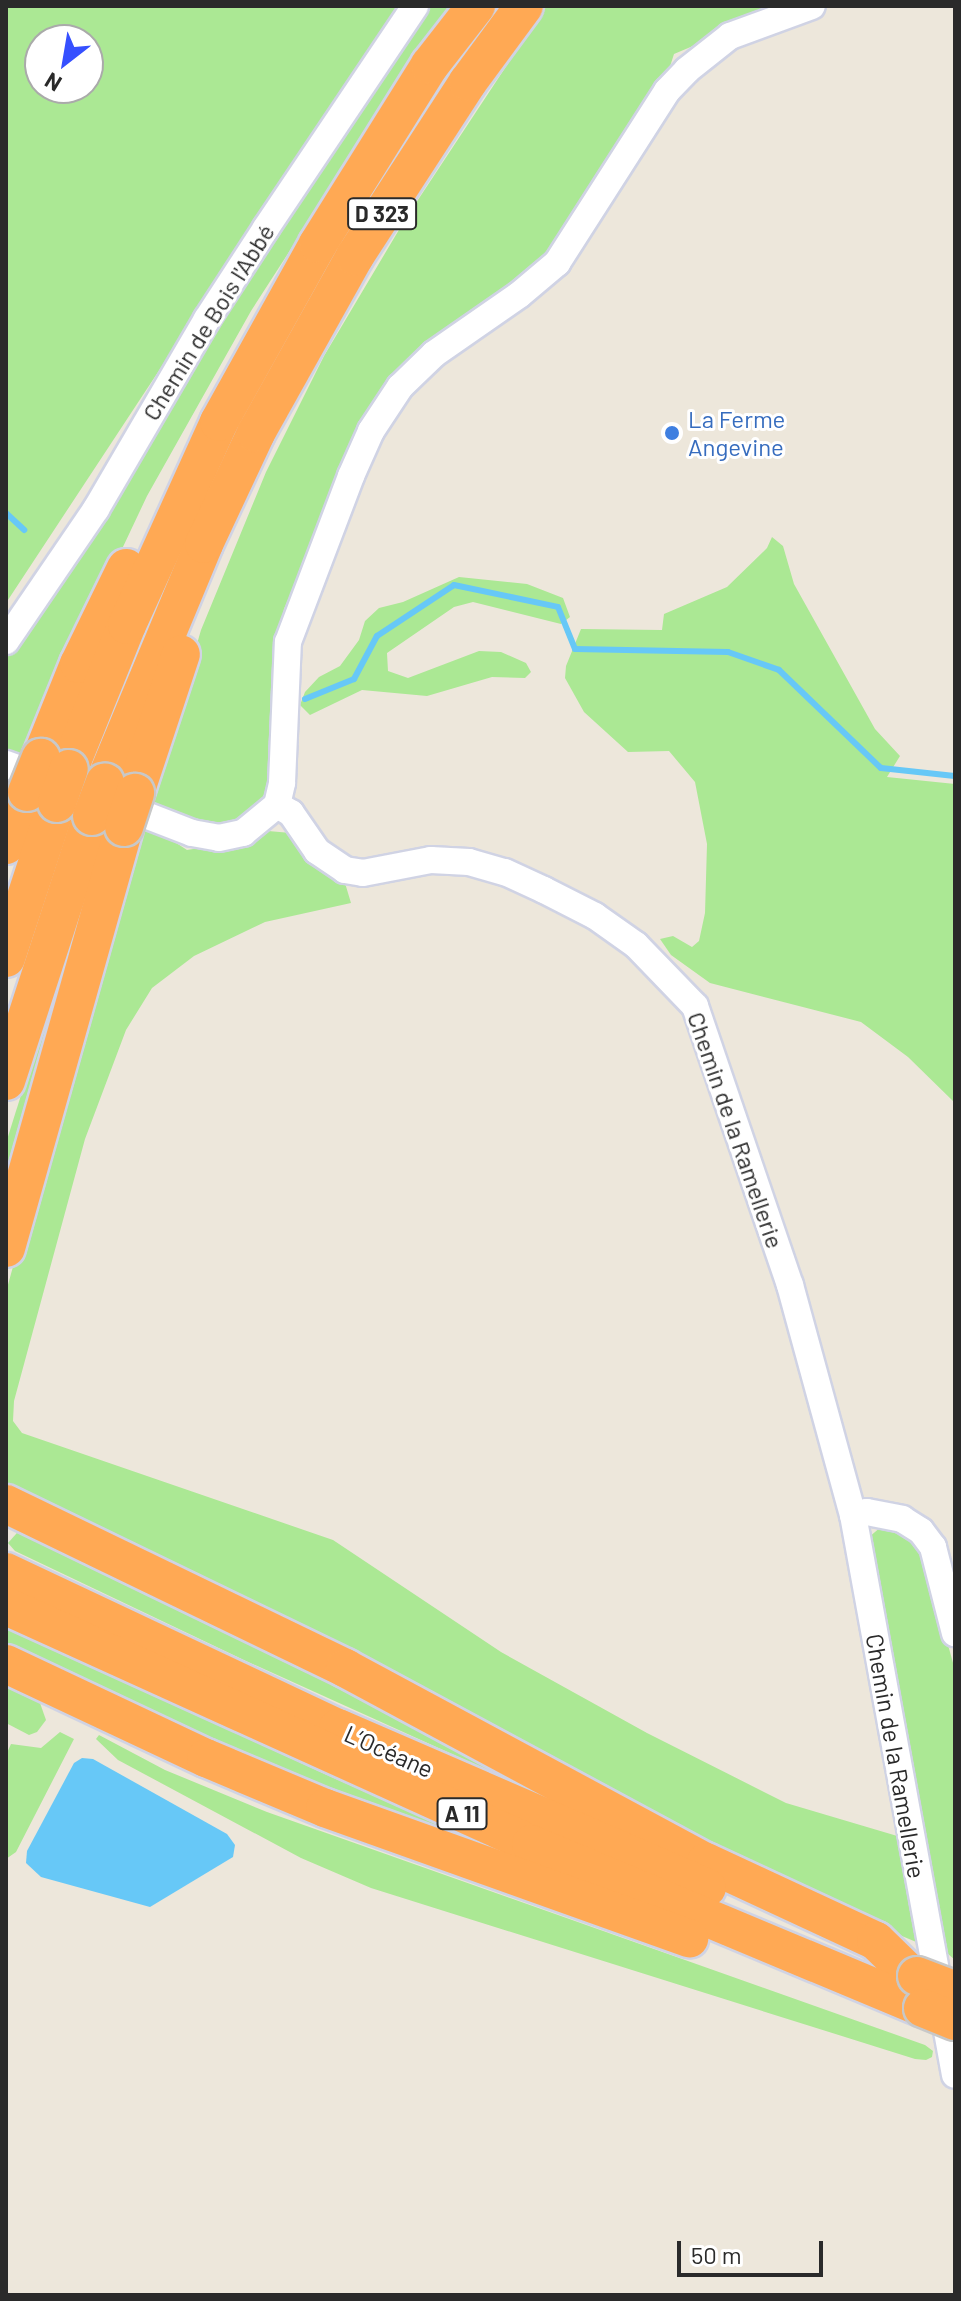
<!DOCTYPE html>
<meta charset="utf-8">
<style>
body{margin:0}
#map{position:relative;width:961px;height:2301px;overflow:hidden;background:#ede7db;font-family:Barlow,sans-serif}
div>[style]{position:absolute}
.green>*{inset:0;background:#abe894}
.water>*{inset:0;background:#67c8f7}
.stream>*{height:6px;margin:-3px;padding:0 3px;transform-origin:3px;border-radius:3px;background:#67c8f7}
.roads{filter:drop-shadow(2px 0 #d0d3e4) drop-shadow(-2px 0 #d0d3e4) drop-shadow(0 2px #d0d3e4) drop-shadow(0 -2px #d0d3e4)}
.minor>*{height:26px;margin:-13px;padding:0 13px;transform-origin:13px;border-radius:13px;background:#fff}
.highway>*{height:38px;margin:-19px;padding:0 19px;transform-origin:19px;border-radius:19px;background:#ffa954}
.bridges{filter:drop-shadow(2px 0 #c8c8c8) drop-shadow(-2px 0 #c8c8c8) drop-shadow(0 2px #c8c8c8) drop-shadow(0 -2px #c8c8c8)}
.highway-bridge>*{height:38px;margin:-19px;padding:0 19px;transform-origin:19px;border-radius:19px;background:#ffa954}
.dots>*{width:22px;height:22px;translate:-50% -50%;box-sizing:border-box;border:4px solid #fff;border-radius:50%}
span{translate:-50% -50%;white-space:nowrap;text-align:center;line-height:1.15;-webkit-text-stroke:6px #fff;paint-order:stroke}
.shield-label span{padding:2px 6px;background:#fff;border:2px solid;border-radius:6px;-webkit-text-stroke-width:0}
.shield-label{font-size:22px;color:#2a2a2a;font-weight:700}
.street-label{font-size:24px;color:#2a2a2a}
.shop-label{font-size:24px;color:#366cbe}
.left{translate:0 -50%;text-align:left}
.frame{position:absolute;inset:0;border:8px solid #2a2a2a;pointer-events:none}
.north{position:absolute;left:24px;top:24px;width:80px;height:80px;box-sizing:border-box;background:#fff;border:2px solid #aaa;border-radius:50%;rotate:211deg;font-size:22px;font-weight:700;line-height:32px;text-align:center;color:#2a2a2a}
.north::after{content:'';display:block;margin:auto;width:28px;height:36px;background:#3650ff;clip-path:polygon(50% 0,100% 100%,50% 72%,0 100%)}
.scale{position:absolute;left:677px;top:2241px;width:146px;height:36px;box-sizing:border-box;border:4px solid #2a2a2a;border-top:0;padding-left:10px;font-size:24px;line-height:28px;white-space:nowrap;color:#2a2a2a;-webkit-text-stroke:6px #fff;paint-order:stroke}
</style>
<div id="map">
<div class="green">
<i style="clip-path:polygon(evenodd,6px 6px,399px 6px,6px 603px,6px 6px,40px 40px,88px 40px,88px 88px,40px 88px,40px 40px)"></i>
<i style="clip-path:polygon(427px 6px,455px 6px,365px 134px,251px 311px,147px 496px,22px 761px,6px 755px,6px 652px,197px 350px)"></i>
<i style="clip-path:polygon(546px 6px,788px 6px,674px 54px,665px 82px,565px 239px,363px 430px,284px 609px,276px 664px,271px 779px,261px 801px,235px 824px,207px 827px,151px 803px,201px 630px,266px 472px,324px 356px,406px 218px)"></i>
<i style="clip-path:polygon(772px 537px,783px 546px,794px 584px,875px 729px,900px 756px,887px 777px,955px 784px,955px 1103px,908px 1057px,861px 1022px,710px 983px,671px 955px,660px 939px,673px 936px,692px 947px,699px 941px,705px 913px,707px 844px,695px 782px,669px 751px,628px 752px,584px 712px,565px 678px,566px 666px,581px 629px,662px 630px,664px 614px,727px 587px,767px 548px)"></i>
<i style="clip-path:polygon(459px 577px,527px 584px,563px 598px,570px 617px,561px 624px,473px 602px,454px 607px,387px 653px,388px 671px,408px 678px,479px 651px,501px 652px,526px 663px,531px 672px,525px 678px,492px 677px,427px 696px,362px 690px,310px 715px,300px 705px,305px 692px,319px 677px,340px 666px,359px 640px,365px 621px,379px 608px,403px 602px)"></i>
<i style="clip-path:polygon(107px 821px,6px 1214px,6px 1143px)"></i>
<i style="clip-path:polygon(144px 822px,187px 850px,255px 839px,268px 831px,291px 833px,345px 883px,351px 903px,265px 922px,194px 956px,152px 988px,126px 1030px,85px 1139px,14px 1401px,13px 1421px,22px 1433px,333px 1540px,501px 1652px,647px 1733px,786px 1803px,904px 1838px,921px 1944px,866px 1921px,6px 1492px,6px 1292px,109px 918px)"></i>
<i style="clip-path:polygon(24px 1525px,222px 1622px,611px 1826px,246px 1661px,15px 1551px,8px 1543px)"></i>
<i style="clip-path:polygon(882px 1526px,894px 1529px,912px 1540px,926px 1566px,955px 1670px,955px 1960px,940px 1947px,868px 1538px)"></i>
<i style="clip-path:polygon(6px 1627px,327px 1775px,576px 1885px,399px 1827px,6px 1651px)"></i>
<i style="clip-path:polygon(6px 1685px,40px 1703px,46px 1720px,37px 1732px,29px 1735px,6px 1723px)"></i>
<i style="clip-path:polygon(60px 1732px,74px 1739px,16px 1852px,6px 1859px,6px 1755px,11px 1744px,41px 1748px)"></i>
<i style="clip-path:polygon(99px 1735px,165px 1770px,267px 1812px,925px 2045px,933px 2051px,932px 2057px,926px 2060px,915px 2059px,371px 1888px,301px 1858px,118px 1760px,96px 1739px)"></i>
</div>
<div class="water">
<i style="clip-path:polygon(82px 1758px,93px 1759px,227px 1834px,235px 1845px,233px 1857px,150px 1907px,41px 1877px,26px 1863px,27px 1851px,74px 1763px)"></i>
</div>
<div class="stream">
<i style="left:6px;top:513px;width:25px;rotate:43deg"></i>
<i style="left:305px;top:699px;width:53px;rotate:-22.2deg"></i>
<i style="left:354px;top:679px;width:49px;rotate:-61.9deg"></i>
<i style="left:377px;top:636px;width:92px;rotate:-33.5deg"></i>
<i style="left:454px;top:585px;width:106px;rotate:11.9deg"></i>
<i style="left:558px;top:607px;width:45px;rotate:68deg"></i>
<i style="left:575px;top:649px;width:153px;rotate:1.1deg"></i>
<i style="left:728px;top:652px;width:54px;rotate:19.4deg"></i>
<i style="left:779px;top:670px;width:141px;rotate:43.9deg"></i>
<i style="left:881px;top:768px;width:74px;rotate:6.2deg"></i>
</div>
<div class="roads">
<div class="minor">
<i style="left:6px;top:641px;width:160px;rotate:-55.7deg"></i>
<i style="left:96px;top:509px;width:220px;rotate:-59.7deg"></i>
<i style="left:207px;top:319px;width:108px;rotate:-57deg"></i>
<i style="left:266px;top:228px;width:267px;rotate:-56.1deg"></i>
<i style="left:6px;top:764px;width:47px;rotate:20deg"></i>
<i style="left:117px;top:804px;width:80px;rotate:21.1deg"></i>
<i style="left:192px;top:833px;width:27px;rotate:10deg"></i>
<i style="left:219px;top:838px;width:25px;rotate:-12deg"></i>
<i style="left:243px;top:833px;width:44px;rotate:-39.5deg"></i>
<i style="left:277px;top:805px;width:16px;rotate:30deg"></i>
<i style="left:291px;top:813px;width:46px;rotate:55.6deg"></i>
<i style="left:317px;top:851px;width:34px;rotate:34deg"></i>
<i style="left:345px;top:870px;width:18px;rotate:9deg"></i>
<i style="left:363px;top:873px;width:69px;rotate:-10.8deg"></i>
<i style="left:431px;top:860px;width:38px;rotate:3deg"></i>
<i style="left:469px;top:862px;width:37px;rotate:16deg"></i>
<i style="left:505px;top:872px;width:43px;rotate:24.8deg"></i>
<i style="left:544px;top:890px;width:57px;rotate:27deg"></i>
<i style="left:595px;top:916px;width:50px;rotate:35.3deg"></i>
<i style="left:636px;top:945px;width:85px;rotate:46deg"></i>
<i style="left:695px;top:1006px;width:295px;rotate:71.2deg"></i>
<i style="left:790px;top:1285px;width:238px;rotate:74.7deg"></i>
<i style="left:853px;top:1515px;width:569px;rotate:79.68deg"></i>
<i style="left:277px;top:805px;width:23px;rotate:-77deg"></i>
<i style="left:282px;top:783px;width:141px;rotate:-87.6deg"></i>
<i style="left:288px;top:642px;width:178px;rotate:-69.2deg"></i>
<i style="left:351px;top:476px;width:49px;rotate:-66deg"></i>
<i style="left:371px;top:431px;width:53px;rotate:-56.6deg"></i>
<i style="left:400px;top:387px;width:47px;rotate:-44.1deg"></i>
<i style="left:434px;top:354px;width:103px;rotate:-34.8deg"></i>
<i style="left:519px;top:295px;width:50px;rotate:-40.1deg"></i>
<i style="left:557px;top:263px;width:204px;rotate:-57.4deg"></i>
<i style="left:667px;top:91px;width:29px;rotate:-46deg"></i>
<i style="left:687px;top:70px;width:55px;rotate:-38.3deg"></i>
<i style="left:730px;top:36px;width:87px;rotate:-20.1deg"></i>
<i style="left:853px;top:1515px;width:14px;rotate:-12deg"></i>
<i style="left:867px;top:1512px;width:36px;rotate:11deg"></i>
<i style="left:902px;top:1519px;width:22px;rotate:32deg"></i>
<i style="left:921px;top:1531px;width:20px;rotate:53deg"></i>
<i style="left:933px;top:1547px;width:89px;rotate:75.7deg"></i>
</div>
<div class="highway">
<i style="left:41px;top:758px;width:101px;rotate:-68deg"></i>
<i style="left:79px;top:664px;width:107px;rotate:-63.9deg"></i>
<i style="left:69px;top:769px;width:155px;rotate:-68.1deg"></i>
<i style="left:127px;top:625px;width:223px;rotate:-65.6deg"></i>
<i style="left:219px;top:422px;width:204px;rotate:-60.9deg"></i>
<i style="left:318px;top:244px;width:211px;rotate:-58deg"></i>
<i style="left:430px;top:65px;width:75px;rotate:-52.1deg"></i>
<i style="left:105px;top:782px;width:258px;rotate:-67.4deg"></i>
<i style="left:204px;top:544px;width:123px;rotate:-64.9deg"></i>
<i style="left:256px;top:433px;width:203px;rotate:-60.8deg"></i>
<i style="left:355px;top:256px;width:207px;rotate:-57deg"></i>
<i style="left:468px;top:82px;width:94px;rotate:-53.6deg"></i>
<i style="left:135px;top:793px;width:146px;rotate:-71.7deg"></i>
<i style="left:6px;top:845px;width:57px;rotate:-68.4deg"></i>
<i style="left:6px;top:958px;width:163px;rotate:-71.8deg"></i>
<i style="left:6px;top:1081px;width:279px;rotate:-72deg"></i>
<i style="left:6px;top:1248px;width:437px;rotate:-74.3deg"></i>
<i style="left:6px;top:1504px;width:377px;rotate:25.8deg"></i>
<i style="left:345px;top:1668px;width:410px;rotate:28.3deg"></i>
<i style="left:706px;top:1862px;width:187px;rotate:24.9deg"></i>
<i style="left:876px;top:1941px;width:45px;rotate:44.1deg"></i>
<i style="left:6px;top:1572px;width:367px;rotate:25.2deg"></i>
<i style="left:338px;top:1728px;width:402px;rotate:23.4deg"></i>
<i style="left:6px;top:1606px;width:576px;rotate:24.39deg"></i>
<i style="left:531px;top:1844px;width:425px;rotate:22.7deg"></i>
<i style="left:6px;top:1664px;width:221px;rotate:25.2deg"></i>
<i style="left:206px;top:1758px;width:129px;rotate:22.8deg"></i>
<i style="left:325px;top:1808px;width:387px;rotate:19.7deg"></i>
</div>
</div>
<div class="bridges">
<div class="highway-bridge">
<i style="left:27px;top:792px;width:37px;rotate:-68deg"></i>
<i style="left:57px;top:803px;width:36px;rotate:-71deg"></i>
<i style="left:92px;top:816px;width:36px;rotate:-69deg"></i>
<i style="left:124px;top:827px;width:36px;rotate:-72deg"></i>
<i style="left:917px;top:1976px;width:40px;rotate:21deg"></i>
<i style="left:923px;top:2008px;width:35px;rotate:22deg"></i>
</div>
</div>
<div class="dots">
<i style="left:672px;top:433px;background:#3f7fe0"></i>
</div>
<div class="shield-label">
<span style="left:382px;top:214px">D 323</span>
<span style="left:462px;top:1814px">A 11</span>
</div>
<div class="street-label">
<span style="left:208px;top:322px;rotate:-58deg">Chemin de Bois l'Abbé</span>
<span style="left:736px;top:1130px;rotate:71deg">Chemin de la Ramellerie</span>
<span style="left:389px;top:1751px;rotate:24deg">L’Océane</span>
<span style="left:896px;top:1756px;rotate:80deg">Chemin de la Ramellerie</span>
</div>
<div class="shop-label">
<span class="left" style="left:688px;top:433px">La Ferme<br>Angevine</span>
</div>
<div class="frame"></div>
<div class="north">N</div>
<div class="scale">50 m</div>
</div>
